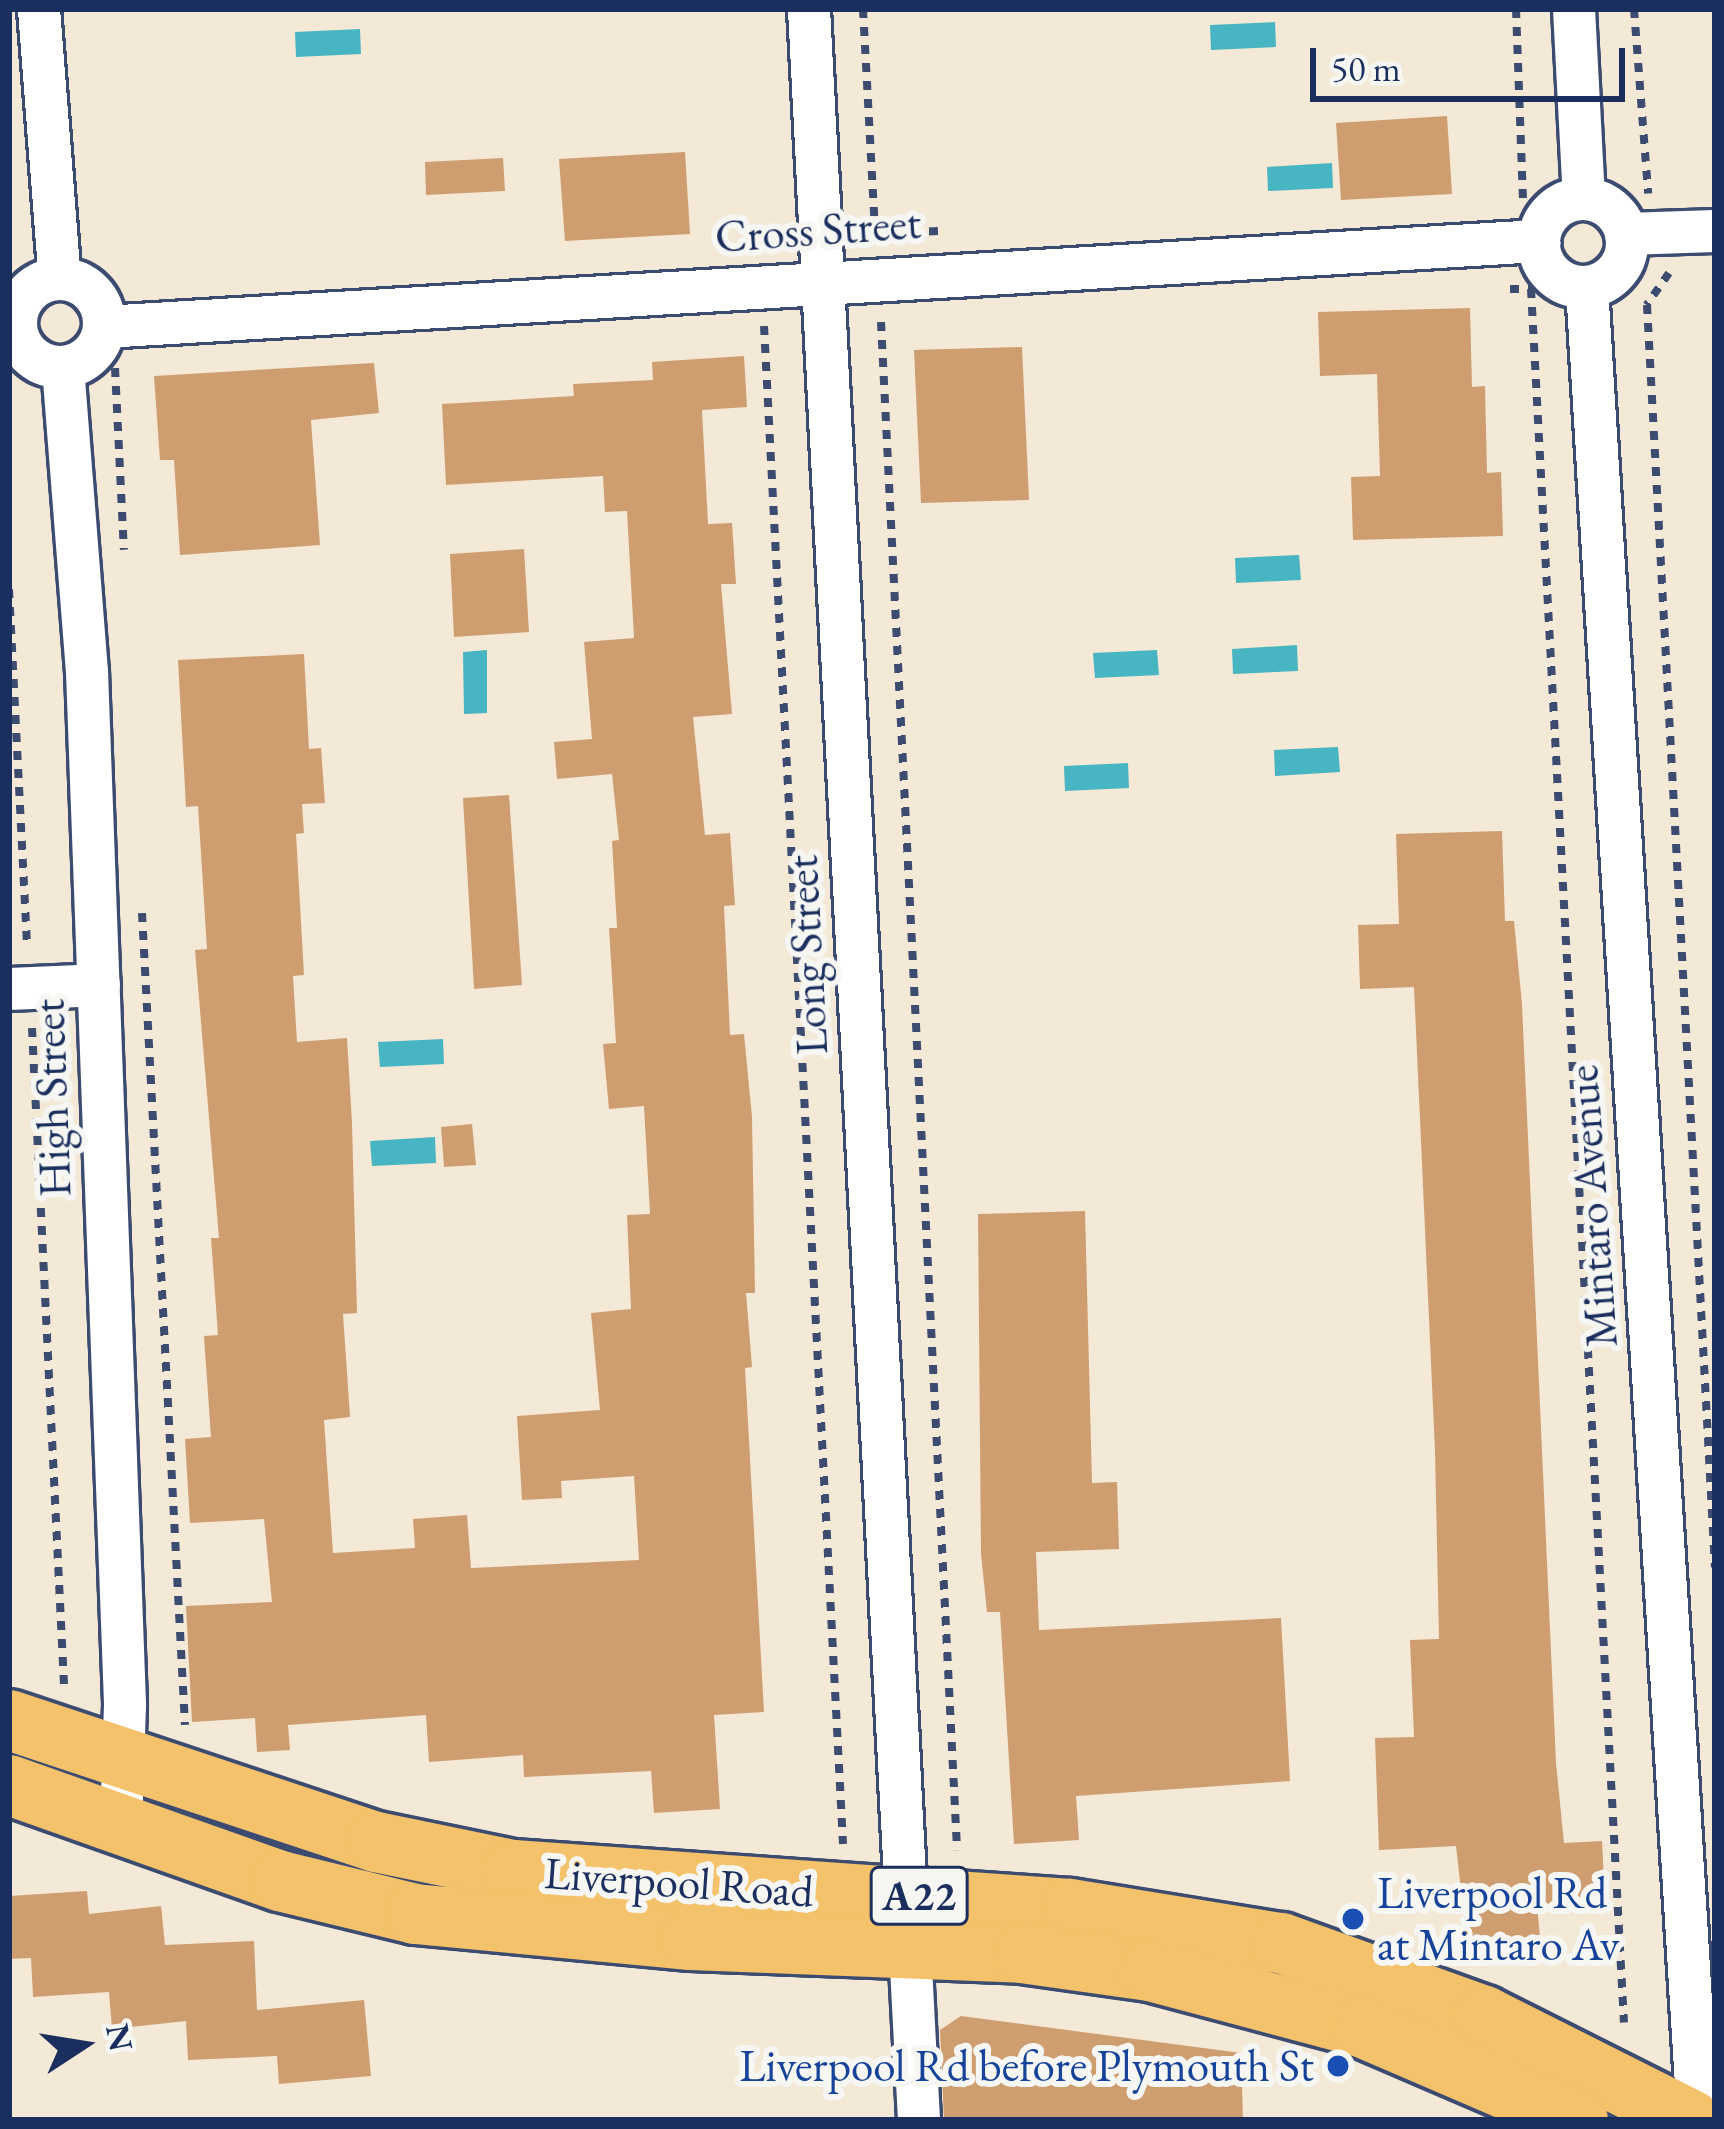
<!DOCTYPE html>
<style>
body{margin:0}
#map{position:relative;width:1724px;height:2129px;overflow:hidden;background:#f4e8d6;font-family:"EB Garamond",serif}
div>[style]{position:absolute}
.water>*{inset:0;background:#47b5c2}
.building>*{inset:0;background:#ce9e71}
.path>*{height:8px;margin-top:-4px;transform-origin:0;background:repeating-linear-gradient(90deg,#3c4b70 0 9px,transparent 0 18px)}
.roads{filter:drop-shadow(3px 0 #3c4b70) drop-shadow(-3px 0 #3c4b70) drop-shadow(0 3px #3c4b70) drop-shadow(0 -3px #3c4b70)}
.minor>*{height:42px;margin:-21px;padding:0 21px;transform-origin:21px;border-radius:21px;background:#fff}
.minor>.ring{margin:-21px;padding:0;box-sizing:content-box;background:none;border:42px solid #fff;border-radius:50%}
.highway>*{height:60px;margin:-30px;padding:0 30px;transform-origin:30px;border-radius:30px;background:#f3c26a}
.dots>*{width:33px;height:33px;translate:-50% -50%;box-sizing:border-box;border:6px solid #f6f6f2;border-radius:50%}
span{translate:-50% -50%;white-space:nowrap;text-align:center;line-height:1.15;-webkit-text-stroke:12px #f6f6f2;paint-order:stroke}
.shield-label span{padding:3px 9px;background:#f6f6f2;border:3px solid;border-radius:9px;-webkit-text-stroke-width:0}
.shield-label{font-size:42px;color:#1b2f5e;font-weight:700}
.street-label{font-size:45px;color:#1b2f5e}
.transit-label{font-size:45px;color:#164399}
.left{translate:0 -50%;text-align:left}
.right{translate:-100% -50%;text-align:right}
.frame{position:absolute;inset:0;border:12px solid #1b2f5e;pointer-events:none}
.north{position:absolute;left:24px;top:1985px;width:120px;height:120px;-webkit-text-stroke:9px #f6f6f2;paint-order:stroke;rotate:78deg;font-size:33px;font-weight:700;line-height:48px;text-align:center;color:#1b2f5e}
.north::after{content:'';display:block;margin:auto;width:42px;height:54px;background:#1b2f5e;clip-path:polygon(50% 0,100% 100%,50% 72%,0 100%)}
.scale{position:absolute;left:1310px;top:48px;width:315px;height:54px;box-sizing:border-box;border:6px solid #1b2f5e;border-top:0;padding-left:15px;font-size:36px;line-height:42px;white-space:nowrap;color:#1b2f5e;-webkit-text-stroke:9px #f6f6f2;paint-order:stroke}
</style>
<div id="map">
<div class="water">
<i style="clip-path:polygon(1275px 22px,1276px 47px,1211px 50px,1210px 25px)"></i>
<i style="clip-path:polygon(360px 29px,361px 54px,296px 57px,295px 32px)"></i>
<i style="clip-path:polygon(1332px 163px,1333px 188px,1268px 191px,1267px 167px)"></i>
<i style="clip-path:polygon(1299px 555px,1301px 580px,1236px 583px,1235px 558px)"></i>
<i style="clip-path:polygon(1297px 645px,1298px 671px,1233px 674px,1232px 649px)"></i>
<i style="clip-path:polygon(487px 650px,487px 713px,464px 714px,463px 652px)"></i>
<i style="clip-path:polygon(1157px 650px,1159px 675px,1095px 678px,1093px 653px)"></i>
<i style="clip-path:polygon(1338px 747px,1340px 772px,1275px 776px,1274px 750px)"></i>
<i style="clip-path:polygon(1128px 763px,1129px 788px,1065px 791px,1064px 766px)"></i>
<i style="clip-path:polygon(443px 1039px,444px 1064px,380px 1067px,378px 1042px)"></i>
<i style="clip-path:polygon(435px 1137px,436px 1163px,372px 1166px,370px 1141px)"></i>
</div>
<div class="building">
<i style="clip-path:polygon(1447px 116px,1452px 194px,1341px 200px,1336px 123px)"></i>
<i style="clip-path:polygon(685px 152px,690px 234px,565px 241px,559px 159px)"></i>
<i style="clip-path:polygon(503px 158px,505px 191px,426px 195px,425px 162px)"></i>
<i style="clip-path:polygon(1470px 308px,1472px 387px,1485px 386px,1487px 473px,1501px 472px,1503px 536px,1353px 540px,1351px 477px,1380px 476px,1377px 374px,1320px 376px,1318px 312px)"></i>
<i style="clip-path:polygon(1022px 347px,1029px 500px,921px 503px,914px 350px)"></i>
<i style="clip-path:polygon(744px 356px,747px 407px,702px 410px,708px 524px,732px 523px,736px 584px,721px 584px,732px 714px,693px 717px,705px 835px,730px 833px,735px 905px,724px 906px,730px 1035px,744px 1034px,752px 1117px,755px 1293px,746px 1293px,752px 1367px,745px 1368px,764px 1712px,714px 1715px,720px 1809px,654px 1813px,651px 1771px,524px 1777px,523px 1755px,429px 1762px,426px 1715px,288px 1725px,290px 1750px,257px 1752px,255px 1718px,192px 1722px,186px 1606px,272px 1602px,264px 1519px,190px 1523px,185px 1439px,211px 1437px,204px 1336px,218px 1335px,211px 1238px,219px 1238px,195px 950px,207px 949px,198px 806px,186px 807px,178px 660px,304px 654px,309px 749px,321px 748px,325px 803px,302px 804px,304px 833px,296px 834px,304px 975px,293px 976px,297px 1042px,347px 1038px,352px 1123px,357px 1313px,343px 1314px,350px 1417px,324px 1420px,333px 1553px,415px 1548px,413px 1519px,467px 1515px,471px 1568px,639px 1560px,634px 1476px,561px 1481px,562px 1498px,522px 1500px,517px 1416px,600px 1410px,591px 1313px,631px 1309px,627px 1215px,650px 1214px,644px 1106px,609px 1109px,603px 1044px,616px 1043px,609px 928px,617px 928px,612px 841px,619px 840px,612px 774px,557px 779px,554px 742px,592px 739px,584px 642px,634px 638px,627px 511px,605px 512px,603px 476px,446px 485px,442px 404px,574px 396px,573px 384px,653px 380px,652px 362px)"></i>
<i style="clip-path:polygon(374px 363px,379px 413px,311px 420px,320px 545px,180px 555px,174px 460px,160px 460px,154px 376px)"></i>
<i style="clip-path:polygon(524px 549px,529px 632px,454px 637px,450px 554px)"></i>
<i style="clip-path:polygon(509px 795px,522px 985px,474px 989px,463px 798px)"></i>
<i style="clip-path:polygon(1502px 831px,1505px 921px,1514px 921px,1522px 1004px,1556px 1763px,1564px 1843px,1602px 1841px,1605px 1902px,1537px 1905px,1541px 1948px,1519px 1957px,1466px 1935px,1456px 1846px,1379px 1850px,1375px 1738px,1414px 1737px,1410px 1640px,1439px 1639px,1435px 1451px,1414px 987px,1360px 989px,1358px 925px,1399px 924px,1396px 834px)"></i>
<i style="clip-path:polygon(472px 1124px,476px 1165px,444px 1167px,441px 1127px)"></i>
<i style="clip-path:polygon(1085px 1211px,1092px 1483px,1117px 1482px,1119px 1549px,1036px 1552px,1039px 1630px,1281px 1618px,1290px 1781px,1076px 1796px,1079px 1840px,1014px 1844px,1000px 1612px,987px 1612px,981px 1554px,978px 1214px)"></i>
<i style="clip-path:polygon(87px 1891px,89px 1914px,161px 1906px,165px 1945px,254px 1941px,257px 2010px,364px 2000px,371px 2076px,279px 2084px,277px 2056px,188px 2060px,186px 2021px,112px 2029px,109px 1992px,33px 1997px,31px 1958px,9px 1959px,9px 1896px)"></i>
<i style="clip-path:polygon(961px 2016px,1241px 2053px,1243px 2120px,944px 2120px,940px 2030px)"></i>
</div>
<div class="path">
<i style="left:863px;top:9px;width:225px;rotate:86.9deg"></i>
<i style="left:875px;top:234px;width:63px;rotate:-2.7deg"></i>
<i style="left:1516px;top:9px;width:192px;rotate:87.9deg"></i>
<i style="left:1634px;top:9px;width:185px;rotate:85.6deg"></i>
<i style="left:1669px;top:273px;width:39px;rotate:125deg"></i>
<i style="left:1647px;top:305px;width:1264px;rotate:86.92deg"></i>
<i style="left:1510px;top:289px;width:21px"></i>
<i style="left:1531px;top:289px;width:1736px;rotate:86.93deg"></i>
<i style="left:881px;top:322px;width:1530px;rotate:87.15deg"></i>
<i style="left:764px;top:326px;width:1520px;rotate:87.02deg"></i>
<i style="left:115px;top:368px;width:182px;rotate:87.2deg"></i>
<i style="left:9px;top:589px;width:358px;rotate:87.1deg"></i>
<i style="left:142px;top:913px;width:813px;rotate:86.97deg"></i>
<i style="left:32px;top:1028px;width:658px;rotate:87.21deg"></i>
</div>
<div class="roads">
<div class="minor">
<i style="left:39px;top:9px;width:271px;rotate:85.6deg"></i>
<i style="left:809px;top:9px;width:1888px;rotate:87.06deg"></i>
<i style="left:1574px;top:9px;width:190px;rotate:87deg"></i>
<i class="ring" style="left:1539px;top:199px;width:46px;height:46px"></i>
<i style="left:1626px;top:234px;width:89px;rotate:-1.9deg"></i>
<i class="ring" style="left:16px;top:279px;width:46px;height:46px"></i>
<i style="left:1587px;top:287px;width:1836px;rotate:86.53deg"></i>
<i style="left:104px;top:327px;width:1438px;rotate:-3.43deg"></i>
<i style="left:63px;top:367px;width:306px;rotate:85.5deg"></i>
<i style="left:87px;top:672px;width:1034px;rotate:87.89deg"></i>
<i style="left:125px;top:1705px;width:122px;rotate:91.9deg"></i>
<i style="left:9px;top:989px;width:90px;rotate:-2.5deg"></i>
<i style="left:910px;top:1948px;width:172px;rotate:87deg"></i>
</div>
<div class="highway">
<i style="left:9px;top:1720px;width:387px;rotate:18.4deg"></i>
<i style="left:376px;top:1842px;width:140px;rotate:11.6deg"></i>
<i style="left:513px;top:1870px;width:558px;rotate:4.01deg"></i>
<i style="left:1070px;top:1909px;width:214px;rotate:9.2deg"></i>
<i style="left:1281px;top:1943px;width:216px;rotate:19.8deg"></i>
<i style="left:1484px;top:2016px;width:232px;rotate:26.7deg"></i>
<i style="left:9px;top:1785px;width:288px;rotate:19.5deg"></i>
<i style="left:280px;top:1881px;width:139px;rotate:13.7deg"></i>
<i style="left:415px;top:1914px;width:277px;rotate:5.4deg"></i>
<i style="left:691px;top:1940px;width:331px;rotate:2.2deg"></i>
<i style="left:1022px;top:1953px;width:129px;rotate:8deg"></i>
<i style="left:1150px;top:1971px;width:221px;rotate:14.9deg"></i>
<i style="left:1364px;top:2028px;width:233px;rotate:23.3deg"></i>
</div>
</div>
<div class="dots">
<i style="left:1353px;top:1919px;background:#1a4fb4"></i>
<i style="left:1338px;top:2066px;background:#1a4fb4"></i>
</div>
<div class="shield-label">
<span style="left:919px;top:1896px">A22</span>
</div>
<div class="street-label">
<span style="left:818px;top:230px;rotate:-4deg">Cross Street</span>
<span style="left:807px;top:955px;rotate:-93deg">Long Street</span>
<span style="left:52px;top:1098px;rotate:-92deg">High Street</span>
<span style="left:1592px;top:1206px;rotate:-94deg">Mintaro Avenue</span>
<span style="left:679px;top:1882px;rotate:4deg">Liverpool Road</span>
</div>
<div class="transit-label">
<span class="left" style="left:1377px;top:1919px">Liverpool Rd<br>at Mintaro Av</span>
<span class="right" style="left:1314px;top:2066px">Liverpool Rd before Plymouth St</span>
</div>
<div class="frame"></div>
<div class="north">N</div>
<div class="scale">50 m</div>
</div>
